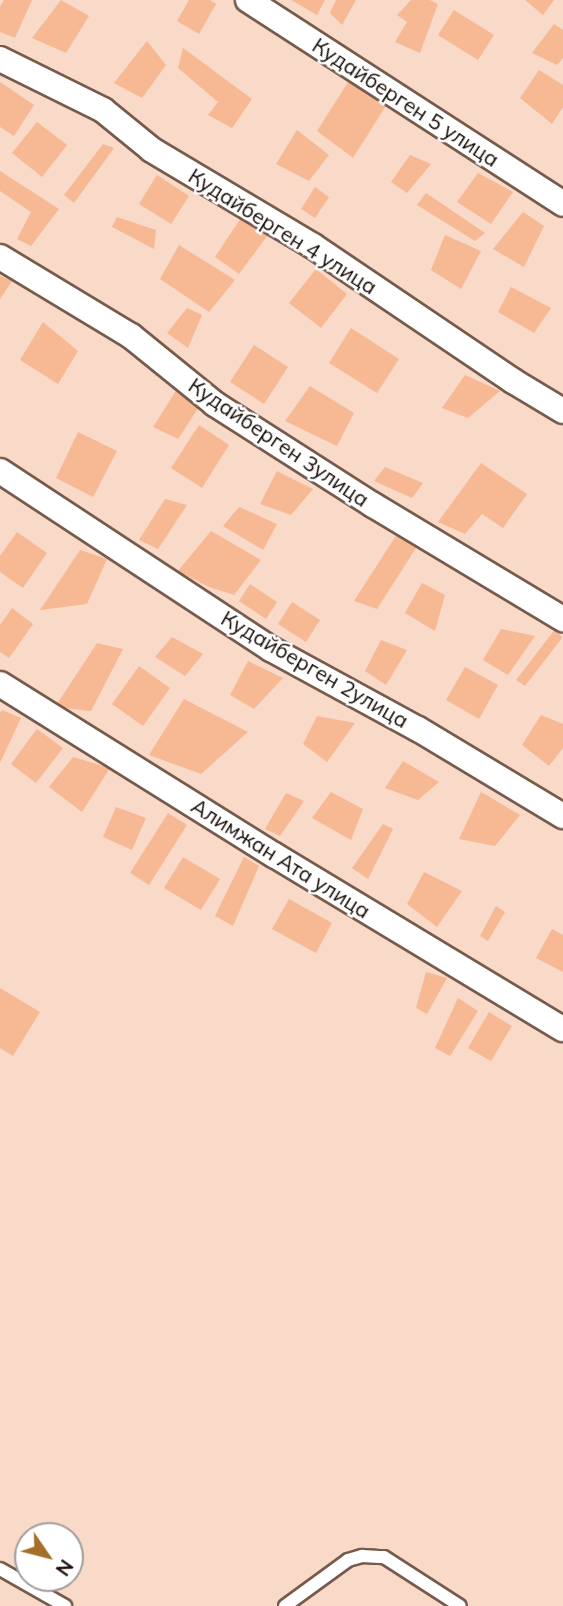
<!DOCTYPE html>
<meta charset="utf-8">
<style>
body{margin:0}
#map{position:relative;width:563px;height:1606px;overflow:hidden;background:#f9d9c8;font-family:Mulish,sans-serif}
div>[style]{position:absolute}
.building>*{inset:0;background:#f7b894}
.roads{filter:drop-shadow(2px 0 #765b4c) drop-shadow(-2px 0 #765b4c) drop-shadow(0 2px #765b4c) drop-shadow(0 -2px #765b4c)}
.lane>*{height:12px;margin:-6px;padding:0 6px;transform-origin:6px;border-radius:6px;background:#fff}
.street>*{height:24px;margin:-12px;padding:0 12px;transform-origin:12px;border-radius:12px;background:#fff}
span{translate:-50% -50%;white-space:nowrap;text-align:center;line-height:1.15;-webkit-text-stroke:5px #fff;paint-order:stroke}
.street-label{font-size:21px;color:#170c07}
.north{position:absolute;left:14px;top:1522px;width:70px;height:70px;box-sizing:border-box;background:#fff;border:2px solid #a29e9c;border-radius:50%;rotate:125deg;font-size:19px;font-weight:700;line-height:28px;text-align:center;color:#170c07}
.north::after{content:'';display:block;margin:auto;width:24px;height:32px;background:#a46f29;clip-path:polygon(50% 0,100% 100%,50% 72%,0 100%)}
</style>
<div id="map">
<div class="building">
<i style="clip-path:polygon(4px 0,32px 0,15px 38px,0 32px,0 7px)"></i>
<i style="clip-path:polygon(61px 0,89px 16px,66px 53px,32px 38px)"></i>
<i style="clip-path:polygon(189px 0,210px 0,216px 4px,199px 34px,177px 21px)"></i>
<i style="clip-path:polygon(291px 0,325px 0,317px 15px)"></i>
<i style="clip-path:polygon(336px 0,356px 0,342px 25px,330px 13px)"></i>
<i style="clip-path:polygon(411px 0,430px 0,438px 4px,420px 53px,395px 42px,407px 22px,397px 15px)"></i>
<i style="clip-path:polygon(525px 0,554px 0,543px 15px)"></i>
<i style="clip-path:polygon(454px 10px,494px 35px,478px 60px,438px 35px)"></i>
<i style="clip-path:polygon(554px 24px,563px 30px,563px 58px,557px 65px,532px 53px)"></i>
<i style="clip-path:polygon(147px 41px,166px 65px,142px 98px,114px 83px)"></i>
<i style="clip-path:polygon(183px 48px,252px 99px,232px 128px,208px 115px,218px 102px,178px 68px)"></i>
<i style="clip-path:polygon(539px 70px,563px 85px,563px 107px,552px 124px,520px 98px)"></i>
<i style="clip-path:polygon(350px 79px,387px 104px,353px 158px,317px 131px)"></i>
<i style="clip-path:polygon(0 82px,34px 105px,14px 136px,0 127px)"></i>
<i style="clip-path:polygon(37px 122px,67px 145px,42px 177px,12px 153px)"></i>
<i style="clip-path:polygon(297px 130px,329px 155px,309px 181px,276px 164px)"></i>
<i style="clip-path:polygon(103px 144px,114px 148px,74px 203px,64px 195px)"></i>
<i style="clip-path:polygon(410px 155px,431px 164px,407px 193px,391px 182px)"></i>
<i style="clip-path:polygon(0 171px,59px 209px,31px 246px,17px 239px,31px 212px,0 191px)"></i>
<i style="clip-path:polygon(478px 173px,513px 192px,491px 224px,457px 202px)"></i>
<i style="clip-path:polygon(157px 175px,189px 196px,171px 224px,139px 204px)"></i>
<i style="clip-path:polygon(315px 187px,329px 197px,315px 218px,301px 209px)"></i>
<i style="clip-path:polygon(426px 193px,485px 233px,475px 241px,417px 205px)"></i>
<i style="clip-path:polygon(523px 212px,544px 226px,524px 267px,493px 249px)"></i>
<i style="clip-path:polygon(117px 217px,156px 230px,154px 249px,112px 227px)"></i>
<i style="clip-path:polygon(241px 218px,267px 236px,239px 274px,215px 257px)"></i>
<i style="clip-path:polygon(445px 235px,481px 251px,461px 289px,431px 270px)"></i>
<i style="clip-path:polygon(179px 245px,235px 280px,209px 312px,160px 279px)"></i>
<i style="clip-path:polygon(316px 269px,347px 294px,321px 328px,289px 303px)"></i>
<i style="clip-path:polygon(0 276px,12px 281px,0 299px)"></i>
<i style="clip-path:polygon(511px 287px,551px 308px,534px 333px,498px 312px)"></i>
<i style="clip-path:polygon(187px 308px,202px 315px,188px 348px,167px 333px)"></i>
<i style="clip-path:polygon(43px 322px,78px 351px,58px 384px,20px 360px)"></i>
<i style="clip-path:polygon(351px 328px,399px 359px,377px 393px,329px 363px)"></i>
<i style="clip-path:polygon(254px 345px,288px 367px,264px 404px,230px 382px)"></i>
<i style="clip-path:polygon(465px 375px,500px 391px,468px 418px,442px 408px)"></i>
<i style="clip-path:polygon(310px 386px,354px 413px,337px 446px,285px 421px)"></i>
<i style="clip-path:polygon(176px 391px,201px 404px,178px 439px,153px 427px)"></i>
<i style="clip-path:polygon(199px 425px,229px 445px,202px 488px,171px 468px)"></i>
<i style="clip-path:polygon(78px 432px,117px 451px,93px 497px,56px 478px)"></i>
<i style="clip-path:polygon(481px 463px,527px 494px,503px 528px,482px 514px,465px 534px,438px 522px)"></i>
<i style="clip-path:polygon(385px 467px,423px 483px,412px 498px,374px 481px)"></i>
<i style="clip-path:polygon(277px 471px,313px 489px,291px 515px,260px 504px)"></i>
<i style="clip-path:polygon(165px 499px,187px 505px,158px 549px,139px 540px)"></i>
<i style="clip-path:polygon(239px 507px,277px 524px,263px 550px,223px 526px)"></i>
<i style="clip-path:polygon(211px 531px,261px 560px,234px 595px,209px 587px,178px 571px)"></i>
<i style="clip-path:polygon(399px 531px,416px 548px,377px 609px,354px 601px)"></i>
<i style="clip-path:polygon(17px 532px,47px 553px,23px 588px,0 572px,0 556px)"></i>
<i style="clip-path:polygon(80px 550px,107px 559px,87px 604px,40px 610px)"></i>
<i style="clip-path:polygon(422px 583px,445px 595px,435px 631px,405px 613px)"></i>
<i style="clip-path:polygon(250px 584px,277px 602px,266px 619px,239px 601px)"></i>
<i style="clip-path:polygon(292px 602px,320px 620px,306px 642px,278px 624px)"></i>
<i style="clip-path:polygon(12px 608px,33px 624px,9px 658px,0 652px,0 625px)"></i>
<i style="clip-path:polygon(556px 628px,562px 638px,525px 686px,516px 680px)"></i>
<i style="clip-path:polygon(501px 629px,535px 636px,508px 675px,483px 660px)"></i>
<i style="clip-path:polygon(172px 637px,203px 654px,185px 676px,155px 657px)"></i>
<i style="clip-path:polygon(381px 640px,407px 650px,386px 685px,365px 671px)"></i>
<i style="clip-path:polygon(97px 643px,123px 649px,91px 711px,55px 707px)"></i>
<i style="clip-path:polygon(248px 661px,283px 678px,254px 709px,230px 695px)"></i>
<i style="clip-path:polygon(139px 666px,170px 688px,143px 726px,112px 704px)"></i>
<i style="clip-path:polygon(465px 667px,498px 685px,479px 719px,446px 700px)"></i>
<i style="clip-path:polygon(184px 699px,248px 732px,201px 774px,149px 755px)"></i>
<i style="clip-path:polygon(2px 710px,21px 718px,0 763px,0 713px)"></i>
<i style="clip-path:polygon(541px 715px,563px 724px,563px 748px,549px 766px,522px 745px)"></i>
<i style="clip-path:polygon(317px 716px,355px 723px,327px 762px,303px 744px)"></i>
<i style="clip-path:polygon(37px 729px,63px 748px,36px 783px,11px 764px)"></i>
<i style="clip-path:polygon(73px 757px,110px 768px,82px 812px,49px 787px)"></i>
<i style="clip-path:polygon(403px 761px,439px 782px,418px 800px,385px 788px)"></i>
<i style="clip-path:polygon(331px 792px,363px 809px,351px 840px,312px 818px)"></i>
<i style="clip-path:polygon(481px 792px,520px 815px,495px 846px,459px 839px)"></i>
<i style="clip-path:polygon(286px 793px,304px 801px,280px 836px,265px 829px)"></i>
<i style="clip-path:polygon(116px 807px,146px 818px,132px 850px,103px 837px)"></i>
<i style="clip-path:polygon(168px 813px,187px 825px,149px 885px,130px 873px)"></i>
<i style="clip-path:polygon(383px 824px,393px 829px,368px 879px,352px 868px)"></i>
<i style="clip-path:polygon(183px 857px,220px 879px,201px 910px,164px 888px)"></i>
<i style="clip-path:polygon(244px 857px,259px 866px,233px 926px,215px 916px)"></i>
<i style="clip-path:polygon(424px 872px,462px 891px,437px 927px,407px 904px)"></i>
<i style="clip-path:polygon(289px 899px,332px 923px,316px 953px,272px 929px)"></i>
<i style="clip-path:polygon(496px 906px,505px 912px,488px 941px,480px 936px)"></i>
<i style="clip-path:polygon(552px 929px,563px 935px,563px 972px,536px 958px)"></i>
<i style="clip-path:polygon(426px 972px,447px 978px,427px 1014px,416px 1008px)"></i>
<i style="clip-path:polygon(0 988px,40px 1012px,13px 1056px,0 1048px)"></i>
<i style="clip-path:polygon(458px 998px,478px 1011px,450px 1056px,435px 1048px)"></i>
<i style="clip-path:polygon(489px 1012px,512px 1026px,491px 1061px,468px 1048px)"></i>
</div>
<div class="roads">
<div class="lane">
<i style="left:0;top:1569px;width:75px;rotate:29.6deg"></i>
<i style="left:285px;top:1606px;width:78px;rotate:-36.1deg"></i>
<i style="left:348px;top:1560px;width:15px;rotate:-16deg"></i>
<i style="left:362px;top:1556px;width:22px;rotate:3deg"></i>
<i style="left:384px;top:1557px;width:90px;rotate:32.8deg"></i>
</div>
<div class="street">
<i style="left:248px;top:0;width:375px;rotate:32.9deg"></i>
<i style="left:0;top:59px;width:115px;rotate:26.3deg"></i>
<i style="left:103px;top:110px;width:63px;rotate:39.2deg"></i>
<i style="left:152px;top:150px;width:187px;rotate:30.8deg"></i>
<i style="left:313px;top:246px;width:241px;rotate:34deg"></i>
<i style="left:513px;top:381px;width:58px;rotate:31deg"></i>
<i style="left:0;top:257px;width:153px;rotate:31.1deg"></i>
<i style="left:131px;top:336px;width:108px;rotate:39deg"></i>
<i style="left:215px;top:404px;width:188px;rotate:32.6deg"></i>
<i style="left:373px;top:505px;width:222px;rotate:31deg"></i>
<i style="left:0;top:471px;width:324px;rotate:33.3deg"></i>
<i style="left:271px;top:649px;width:167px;rotate:28.6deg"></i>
<i style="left:418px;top:729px;width:169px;rotate:31deg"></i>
<i style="left:0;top:684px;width:323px;rotate:32deg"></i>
<i style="left:274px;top:855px;width:337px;rotate:31.1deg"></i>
</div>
</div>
<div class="street-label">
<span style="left:406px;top:102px;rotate:33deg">Кудайберген 5 улица</span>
<span style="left:283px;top:231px;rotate:32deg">Кудайберген 4 улица</span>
<span style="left:279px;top:442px;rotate:34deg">Кудайберген 3улица</span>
<span style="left:315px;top:669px;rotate:30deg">Кудайберген 2улица</span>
<span style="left:281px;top:858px;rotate:32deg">Алимжан Ата улица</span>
</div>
<div class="north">N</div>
</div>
